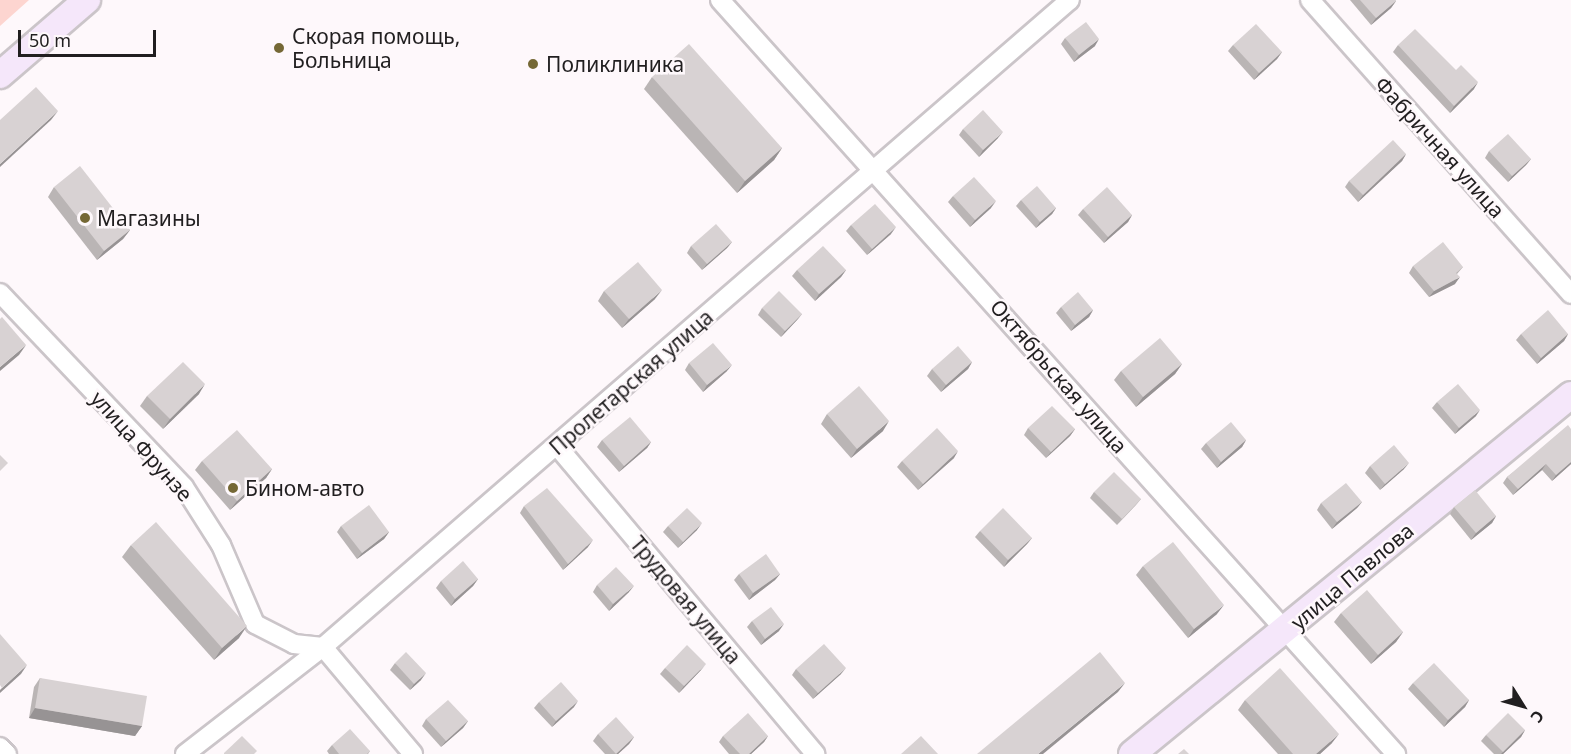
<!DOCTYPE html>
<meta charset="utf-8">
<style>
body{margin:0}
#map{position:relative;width:1571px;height:754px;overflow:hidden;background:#fef8fb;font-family:"Noto Sans",sans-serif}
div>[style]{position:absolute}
.green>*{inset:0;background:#fdd5d0}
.roads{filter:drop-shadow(2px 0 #cbc5c9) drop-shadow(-2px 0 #cbc5c9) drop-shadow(0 2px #cbc5c9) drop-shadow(0 -2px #cbc5c9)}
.street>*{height:18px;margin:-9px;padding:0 9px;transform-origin:9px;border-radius:9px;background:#fff}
.secondary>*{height:26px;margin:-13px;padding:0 13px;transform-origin:13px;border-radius:13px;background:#f5e7fa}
.wall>*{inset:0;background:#bab5b5}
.shaded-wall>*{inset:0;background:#979394}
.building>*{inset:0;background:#d8d2d3}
.dots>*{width:16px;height:16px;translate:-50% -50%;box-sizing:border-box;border:3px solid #fef8fb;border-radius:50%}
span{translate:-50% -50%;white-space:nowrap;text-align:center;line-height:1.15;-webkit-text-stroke:5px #fef8fb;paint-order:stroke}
.poi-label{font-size:21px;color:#211f20}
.left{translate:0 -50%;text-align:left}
.street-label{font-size:21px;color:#211f20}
.north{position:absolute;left:1493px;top:676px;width:60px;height:60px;-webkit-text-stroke:4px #fef8fb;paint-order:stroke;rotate:127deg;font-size:16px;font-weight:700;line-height:24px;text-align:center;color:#211f20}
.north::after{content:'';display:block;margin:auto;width:21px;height:27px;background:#211f20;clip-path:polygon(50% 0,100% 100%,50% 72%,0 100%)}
.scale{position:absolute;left:18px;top:30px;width:138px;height:27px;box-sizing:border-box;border:3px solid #211f20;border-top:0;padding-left:8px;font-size:18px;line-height:21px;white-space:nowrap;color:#211f20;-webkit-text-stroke:4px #fef8fb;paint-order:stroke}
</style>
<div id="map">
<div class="green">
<i style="clip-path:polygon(0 0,29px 0,0 26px)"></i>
</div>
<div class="roads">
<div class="street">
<i style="left:720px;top:0;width:1013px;rotate:48.12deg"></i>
<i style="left:1310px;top:0;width:393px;rotate:48.4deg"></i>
<i style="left:0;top:293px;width:267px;rotate:46.5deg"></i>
<i style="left:184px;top:487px;width:69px;rotate:57.5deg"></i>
<i style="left:221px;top:545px;width:86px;rotate:66.7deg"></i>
<i style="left:255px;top:624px;width:44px;rotate:27.1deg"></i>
<i style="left:294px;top:644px;width:29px;rotate:6deg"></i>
<i style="left:323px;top:647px;width:140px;rotate:49.9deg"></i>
<i style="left:557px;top:446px;width:402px;rotate:50deg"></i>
<i style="left:0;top:747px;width:10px;rotate:45deg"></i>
<i style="left:185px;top:754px;width:175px;rotate:-37.8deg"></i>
<i style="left:323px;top:647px;width:988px;rotate:-40.9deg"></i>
</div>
<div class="secondary">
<i style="left:0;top:75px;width:115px;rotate:-40.8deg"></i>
<i style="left:1132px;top:754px;width:567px;rotate:-39.28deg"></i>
</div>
</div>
<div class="wall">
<i style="clip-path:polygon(1350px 0,1395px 0,1396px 1px,1391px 8px,1371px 25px)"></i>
<i style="clip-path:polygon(1065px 38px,1095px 46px,1074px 62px,1061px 44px)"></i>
<i style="clip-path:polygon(1233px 45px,1282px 52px,1277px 59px,1254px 80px,1228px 51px)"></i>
<i style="clip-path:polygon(1398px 45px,1474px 89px,1450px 113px,1393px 52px)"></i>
<i style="clip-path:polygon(652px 77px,782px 148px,774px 160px,737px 193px,644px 89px)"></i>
<i style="clip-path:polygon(963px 129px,998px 138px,979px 157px,959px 135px)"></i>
<i style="clip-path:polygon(1489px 151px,1531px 159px,1526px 165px,1508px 182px,1485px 158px)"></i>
<i style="clip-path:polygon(1406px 154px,1402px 161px,1358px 202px,1345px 187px,1349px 181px)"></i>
<i style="clip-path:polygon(54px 187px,130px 230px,123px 239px,97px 260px,48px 197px)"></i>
<i style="clip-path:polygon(953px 196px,991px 208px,970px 227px,948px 202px)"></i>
<i style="clip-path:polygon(1021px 200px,1056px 208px,1052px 214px,1036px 228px,1016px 206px)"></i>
<i style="clip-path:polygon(1083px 209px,1132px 215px,1128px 222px,1104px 243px,1078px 215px)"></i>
<i style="clip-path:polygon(851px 225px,891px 234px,867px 255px,846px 231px)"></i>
<i style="clip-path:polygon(732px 242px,727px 248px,702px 270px,687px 253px,691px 246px)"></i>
<i style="clip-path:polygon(1413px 266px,1463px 267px,1457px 274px,1455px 284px,1429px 297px,1409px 273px)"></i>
<i style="clip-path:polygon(797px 270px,846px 270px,841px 277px,815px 301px,792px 276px)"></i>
<i style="clip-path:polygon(604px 291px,655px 299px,622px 328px,598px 301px)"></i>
<i style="clip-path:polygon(1061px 307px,1093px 310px,1089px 317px,1071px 331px,1056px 313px)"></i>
<i style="clip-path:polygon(762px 308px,802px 314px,797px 320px,781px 337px,758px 315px)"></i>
<i style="clip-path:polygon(1521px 334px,1568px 334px,1564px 341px,1537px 364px,1516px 340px)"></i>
<i style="clip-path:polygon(972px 362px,968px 369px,941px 392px,927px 376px,932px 369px)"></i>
<i style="clip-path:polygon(689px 363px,727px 371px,703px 392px,685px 370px)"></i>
<i style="clip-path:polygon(1182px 364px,1175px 374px,1136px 407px,1114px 380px,1121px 371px)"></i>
<i style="clip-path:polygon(199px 394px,163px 429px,140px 406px,147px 396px)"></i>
<i style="clip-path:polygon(1437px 402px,1476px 416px,1455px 434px,1432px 408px)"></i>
<i style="clip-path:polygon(827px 414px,883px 431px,851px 458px,821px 424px)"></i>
<i style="clip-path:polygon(1028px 428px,1075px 429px,1070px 436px,1046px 458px,1024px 435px)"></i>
<i style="clip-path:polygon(1571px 429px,1571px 464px,1552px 481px,1542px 470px,1513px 495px,1503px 483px,1507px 477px)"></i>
<i style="clip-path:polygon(602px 440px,651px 442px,647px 448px,619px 472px,597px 447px)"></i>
<i style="clip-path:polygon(1246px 440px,1242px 447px,1217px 468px,1201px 449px,1206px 443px)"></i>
<i style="clip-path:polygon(954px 458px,918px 490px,897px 467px,902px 461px)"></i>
<i style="clip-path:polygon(202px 461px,272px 469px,266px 478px,230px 510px,195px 470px)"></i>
<i style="clip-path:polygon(1370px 466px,1404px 469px,1380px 490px,1365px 473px)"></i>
<i style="clip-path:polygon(1094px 492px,1141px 499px,1136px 505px,1117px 525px,1090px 498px)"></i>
<i style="clip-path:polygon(1362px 502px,1357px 508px,1332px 529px,1317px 510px,1321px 503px)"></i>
<i style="clip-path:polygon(524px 506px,588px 547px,563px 570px,520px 513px)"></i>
<i style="clip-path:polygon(1454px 507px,1496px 516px,1492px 523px,1471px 540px,1450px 514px)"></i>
<i style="clip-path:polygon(341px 526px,389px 532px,384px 539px,357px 559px,337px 532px)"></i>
<i style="clip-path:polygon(668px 526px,697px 530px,678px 548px,663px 532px)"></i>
<i style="clip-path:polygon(980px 531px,1032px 538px,1027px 544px,1004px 567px,975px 537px)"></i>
<i style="clip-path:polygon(131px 545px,239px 638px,214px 660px,122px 557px)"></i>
<i style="clip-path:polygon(1143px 566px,1217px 614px,1188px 638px,1136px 575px)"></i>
<i style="clip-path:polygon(739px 574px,780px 574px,775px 580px,749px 600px,734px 580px)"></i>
<i style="clip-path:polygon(478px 579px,473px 586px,451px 606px,436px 588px,441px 581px)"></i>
<i style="clip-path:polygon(597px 585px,629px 592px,609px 611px,593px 592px)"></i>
<i style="clip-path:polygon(1341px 613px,1403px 632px,1396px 642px,1371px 664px,1334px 622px)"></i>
<i style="clip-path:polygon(752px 621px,779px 631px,761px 645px,747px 627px)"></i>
<i style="clip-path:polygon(395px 663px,421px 680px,410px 690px,390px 670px)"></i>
<i style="clip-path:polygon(665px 668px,701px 670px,679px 693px,660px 674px)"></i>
<i style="clip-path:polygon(796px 669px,841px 674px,813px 699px,792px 675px)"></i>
<i style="clip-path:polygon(40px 678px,142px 726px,135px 736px,29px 718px,34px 687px)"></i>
<i style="clip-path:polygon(1413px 683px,1469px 700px,1465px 707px,1444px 727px,1408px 689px)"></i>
<i style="clip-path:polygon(1245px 700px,1332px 743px,1320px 754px,1278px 754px,1238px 710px)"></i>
<i style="clip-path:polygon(539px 702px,574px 707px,552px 727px,534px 708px)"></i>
<i style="clip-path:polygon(426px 719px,468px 721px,463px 728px,441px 747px,422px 726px)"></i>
<i style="clip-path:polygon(1525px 730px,1521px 737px,1503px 754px,1494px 754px,1481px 741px,1486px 735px)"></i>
<i style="clip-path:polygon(598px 734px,634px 737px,629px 744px,618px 754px,605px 754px,593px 741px)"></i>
<i style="clip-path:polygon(723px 736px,768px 736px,764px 742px,751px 754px,729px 754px,719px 742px)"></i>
<i style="clip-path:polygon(332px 745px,370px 751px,368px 754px,329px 754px,327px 751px)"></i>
</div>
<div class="shaded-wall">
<i style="clip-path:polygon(1396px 1px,1391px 8px,1371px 25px,1376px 18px)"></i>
<i style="clip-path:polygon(1099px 39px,1095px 46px,1074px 62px,1079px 55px)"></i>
<i style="clip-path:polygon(1282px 52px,1277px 59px,1254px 80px,1259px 73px)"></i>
<i style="clip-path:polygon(1478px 82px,1474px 89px,1450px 113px,1454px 106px)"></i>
<i style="clip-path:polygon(58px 111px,51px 120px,0 167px,0 164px)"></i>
<i style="clip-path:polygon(1003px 132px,998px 138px,979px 157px,983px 150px)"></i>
<i style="clip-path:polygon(782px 148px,774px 160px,737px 193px,745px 181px)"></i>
<i style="clip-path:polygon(1406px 154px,1402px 161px,1358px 202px,1363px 195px)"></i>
<i style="clip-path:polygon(1531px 159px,1526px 165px,1508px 182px,1512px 176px)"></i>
<i style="clip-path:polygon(996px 201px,991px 208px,970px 227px,975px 220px)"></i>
<i style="clip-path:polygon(1056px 208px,1052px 214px,1036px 228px,1040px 222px)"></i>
<i style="clip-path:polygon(1132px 215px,1128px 222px,1104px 243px,1108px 237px)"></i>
<i style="clip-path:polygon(896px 227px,891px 234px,867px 255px,872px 249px)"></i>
<i style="clip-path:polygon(130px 230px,123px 239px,97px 260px,104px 251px)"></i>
<i style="clip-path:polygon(732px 242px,727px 248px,702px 270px,707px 264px)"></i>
<i style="clip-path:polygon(846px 270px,841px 277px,815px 301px,819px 294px)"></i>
<i style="clip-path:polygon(1460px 277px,1455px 284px,1429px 297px,1434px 291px)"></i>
<i style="clip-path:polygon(662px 290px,655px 299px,622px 328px,629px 319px)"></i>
<i style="clip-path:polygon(1093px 310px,1089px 317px,1071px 331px,1075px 325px)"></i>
<i style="clip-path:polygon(802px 314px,797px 320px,781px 337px,785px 331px)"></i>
<i style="clip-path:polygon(1568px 334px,1564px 341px,1537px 364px,1541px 358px)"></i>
<i style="clip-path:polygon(26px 345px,19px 355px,0 371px,0 367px)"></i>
<i style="clip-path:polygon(972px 362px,968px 369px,941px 392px,946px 385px)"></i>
<i style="clip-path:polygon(1182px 364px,1175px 374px,1136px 407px,1143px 397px)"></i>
<i style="clip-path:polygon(732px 365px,727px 371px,703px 392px,707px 385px)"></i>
<i style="clip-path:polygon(205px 384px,199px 394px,163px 429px,170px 419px)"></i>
<i style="clip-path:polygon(1480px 410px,1476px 416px,1455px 434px,1459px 428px)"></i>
<i style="clip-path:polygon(889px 421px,883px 431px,851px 458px,857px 449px)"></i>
<i style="clip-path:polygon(1075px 429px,1070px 436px,1046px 458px,1051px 452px)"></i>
<i style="clip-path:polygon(1246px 440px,1242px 447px,1217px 468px,1221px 462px)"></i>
<i style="clip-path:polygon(651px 442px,647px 448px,619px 472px,624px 466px)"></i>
<i style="clip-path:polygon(958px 451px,954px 458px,918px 490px,923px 484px)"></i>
<i style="clip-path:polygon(1571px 462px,1571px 464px,1552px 481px,1556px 475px)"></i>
<i style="clip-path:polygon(1409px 463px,1404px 469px,1380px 490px,1385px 484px)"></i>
<i style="clip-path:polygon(1546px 464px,1542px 470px,1513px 495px,1518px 489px)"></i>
<i style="clip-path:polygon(272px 469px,266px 478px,230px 510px,237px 501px)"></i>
<i style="clip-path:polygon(1362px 502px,1357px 508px,1332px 529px,1337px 522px)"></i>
<i style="clip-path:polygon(1496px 516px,1492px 523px,1471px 540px,1476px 533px)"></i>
<i style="clip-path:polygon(702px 523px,697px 530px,678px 548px,683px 542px)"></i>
<i style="clip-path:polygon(389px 532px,384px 539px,357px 559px,362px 553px)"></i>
<i style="clip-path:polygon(1032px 538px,1027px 544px,1004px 567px,1008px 560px)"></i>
<i style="clip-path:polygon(593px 540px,588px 547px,563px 570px,568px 564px)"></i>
<i style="clip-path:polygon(780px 574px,775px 580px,749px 600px,753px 593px)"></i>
<i style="clip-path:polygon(478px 579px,473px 586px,451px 606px,455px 599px)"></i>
<i style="clip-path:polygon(634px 586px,629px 592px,609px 611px,613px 604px)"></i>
<i style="clip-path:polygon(1224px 605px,1217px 614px,1188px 638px,1194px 629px)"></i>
<i style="clip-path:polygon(784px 624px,779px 631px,761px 645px,765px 639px)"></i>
<i style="clip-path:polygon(247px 626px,239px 638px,214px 660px,222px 648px)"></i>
<i style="clip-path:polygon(1403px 632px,1396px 642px,1371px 664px,1378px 655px)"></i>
<i style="clip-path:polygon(706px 664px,701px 670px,679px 693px,684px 686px)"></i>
<i style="clip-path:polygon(27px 665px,21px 674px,0 693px,0 690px,2px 688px)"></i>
<i style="clip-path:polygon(846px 668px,841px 674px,813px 699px,818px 693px)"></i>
<i style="clip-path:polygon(426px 673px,421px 680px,410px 690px,414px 684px)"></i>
<i style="clip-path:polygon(1125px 683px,1118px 692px,1043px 754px,1038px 754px)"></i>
<i style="clip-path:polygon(1469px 700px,1465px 707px,1444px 727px,1448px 720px)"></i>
<i style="clip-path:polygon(578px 701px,574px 707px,552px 727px,556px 721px)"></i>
<i style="clip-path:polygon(35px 708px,142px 726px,135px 736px,29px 718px)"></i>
<i style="clip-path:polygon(468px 721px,463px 728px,441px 747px,446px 741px)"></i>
<i style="clip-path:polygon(1525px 730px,1521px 737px,1503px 754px,1501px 754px)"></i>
<i style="clip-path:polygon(1339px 734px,1332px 743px,1320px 754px,1316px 754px)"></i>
<i style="clip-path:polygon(768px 736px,764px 742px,751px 754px,749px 754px)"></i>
<i style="clip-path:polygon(634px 737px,629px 744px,618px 754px,616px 754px)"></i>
</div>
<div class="building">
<i style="clip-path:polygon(1360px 0,1395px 0,1396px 1px,1376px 18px)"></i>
<i style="clip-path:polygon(1086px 22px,1099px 39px,1079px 55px,1065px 38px)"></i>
<i style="clip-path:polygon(1256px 24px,1282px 52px,1259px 73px,1233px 45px)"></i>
<i style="clip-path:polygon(1415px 29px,1456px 70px,1461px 65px,1478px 82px,1454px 106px,1398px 45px)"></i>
<i style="clip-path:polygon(689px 44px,782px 148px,745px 181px,652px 77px)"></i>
<i style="clip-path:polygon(36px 87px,58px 111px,0 164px,0 120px)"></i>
<i style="clip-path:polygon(983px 110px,1003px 132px,983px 150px,963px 129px)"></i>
<i style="clip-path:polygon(1508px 134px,1531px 159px,1512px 176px,1489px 151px)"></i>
<i style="clip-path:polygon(1393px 140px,1406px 154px,1363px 195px,1349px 181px)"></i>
<i style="clip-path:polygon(80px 166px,130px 230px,104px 251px,54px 187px)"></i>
<i style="clip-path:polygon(974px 177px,996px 201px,975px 220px,953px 196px)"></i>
<i style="clip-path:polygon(1037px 186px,1056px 208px,1040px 222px,1021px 200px)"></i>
<i style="clip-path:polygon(1107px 187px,1132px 215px,1108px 237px,1083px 209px)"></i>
<i style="clip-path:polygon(875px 204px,896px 227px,872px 249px,851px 225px)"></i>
<i style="clip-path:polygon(716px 224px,732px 242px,707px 264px,691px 246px)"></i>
<i style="clip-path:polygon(1443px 242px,1463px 267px,1456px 273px,1460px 277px,1434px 291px,1413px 266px)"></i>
<i style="clip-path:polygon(823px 246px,846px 270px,819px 294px,797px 270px)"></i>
<i style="clip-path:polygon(638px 262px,662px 290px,629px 319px,604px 291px)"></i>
<i style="clip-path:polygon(779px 291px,802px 314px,785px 331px,762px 308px)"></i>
<i style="clip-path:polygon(1078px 292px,1093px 310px,1075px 325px,1061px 307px)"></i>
<i style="clip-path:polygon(1548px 310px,1568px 334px,1541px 358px,1521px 334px)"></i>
<i style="clip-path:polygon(2px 317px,26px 345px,0 367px,0 319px)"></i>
<i style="clip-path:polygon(1160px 338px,1182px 364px,1143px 397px,1121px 371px)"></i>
<i style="clip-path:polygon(713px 343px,732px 365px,707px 385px,689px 363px)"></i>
<i style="clip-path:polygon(958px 346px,972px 362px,946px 385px,932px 369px)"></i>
<i style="clip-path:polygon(183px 362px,205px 384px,170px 419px,147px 396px)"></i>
<i style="clip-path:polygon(1458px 384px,1480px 410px,1459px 428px,1437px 402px)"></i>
<i style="clip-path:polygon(859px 386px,889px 421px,857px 449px,827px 414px)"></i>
<i style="clip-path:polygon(1052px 406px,1075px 429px,1051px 452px,1028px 428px)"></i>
<i style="clip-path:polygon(630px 417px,651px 442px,624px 466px,602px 440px)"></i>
<i style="clip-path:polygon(1231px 422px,1246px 440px,1221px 462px,1206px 443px)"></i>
<i style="clip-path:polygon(1568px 425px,1571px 429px,1571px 462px,1556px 475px,1546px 464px,1518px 489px,1507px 477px)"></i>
<i style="clip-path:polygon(937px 428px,958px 451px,923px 484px,902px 461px)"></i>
<i style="clip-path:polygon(237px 430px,272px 469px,237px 501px,202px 461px)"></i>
<i style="clip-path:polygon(1394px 445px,1409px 463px,1385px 484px,1370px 466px)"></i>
<i style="clip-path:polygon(0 455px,8px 463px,0 471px)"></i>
<i style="clip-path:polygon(1114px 472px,1141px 499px,1122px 519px,1094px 492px)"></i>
<i style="clip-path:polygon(1346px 483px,1362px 502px,1337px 522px,1321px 503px)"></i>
<i style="clip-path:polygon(547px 488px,593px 540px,568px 564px,524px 506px)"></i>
<i style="clip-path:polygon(1475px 490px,1496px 516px,1476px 533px,1454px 507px)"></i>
<i style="clip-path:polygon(369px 505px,389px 532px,362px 553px,341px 526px)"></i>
<i style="clip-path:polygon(687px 508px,702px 523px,683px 542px,668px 526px)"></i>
<i style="clip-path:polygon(1003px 508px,1032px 538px,1008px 560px,980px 531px)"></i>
<i style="clip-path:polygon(156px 522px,247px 626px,222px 648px,131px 545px)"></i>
<i style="clip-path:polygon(1173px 542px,1224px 605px,1194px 629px,1143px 566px)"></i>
<i style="clip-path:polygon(766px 554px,780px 574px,753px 593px,739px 574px)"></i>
<i style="clip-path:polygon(463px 561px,478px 579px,455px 599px,441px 581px)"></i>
<i style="clip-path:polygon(616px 567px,634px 586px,613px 604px,597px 585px)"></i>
<i style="clip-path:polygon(1367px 590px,1403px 632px,1378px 655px,1341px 613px)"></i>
<i style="clip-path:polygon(771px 607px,784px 624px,765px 639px,752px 621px)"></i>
<i style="clip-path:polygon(0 634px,27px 665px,2px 688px,0 685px)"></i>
<i style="clip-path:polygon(824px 644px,846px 668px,818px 693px,796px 669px)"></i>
<i style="clip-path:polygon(687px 645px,706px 664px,684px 686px,665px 668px)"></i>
<i style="clip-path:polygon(406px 652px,426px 673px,414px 684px,395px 663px)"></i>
<i style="clip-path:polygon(1100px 652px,1125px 683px,1038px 754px,977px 754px)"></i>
<i style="clip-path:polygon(1434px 663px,1469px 700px,1448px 720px,1413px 683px)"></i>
<i style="clip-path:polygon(1280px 668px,1339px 734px,1316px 754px,1293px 754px,1245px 700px)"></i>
<i style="clip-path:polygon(40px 678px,147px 696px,142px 726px,35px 708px)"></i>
<i style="clip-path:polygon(561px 682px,578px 701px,556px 721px,539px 702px)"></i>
<i style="clip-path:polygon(448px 700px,468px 721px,446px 741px,426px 719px)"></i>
<i style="clip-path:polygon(748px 713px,768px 736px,749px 754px,740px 754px,723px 736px)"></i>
<i style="clip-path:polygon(1508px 713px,1525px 730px,1503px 752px,1486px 735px)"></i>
<i style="clip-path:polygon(616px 717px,634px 737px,616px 754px,598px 734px)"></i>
<i style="clip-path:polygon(350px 729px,370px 751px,367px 754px,339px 754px,332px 745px)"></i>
<i style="clip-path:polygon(242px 736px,257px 751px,254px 754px,224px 754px,224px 753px)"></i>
<i style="clip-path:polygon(921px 736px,938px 754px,901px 754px)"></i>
<i style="clip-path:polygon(1184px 749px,1189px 754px,1178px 754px)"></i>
</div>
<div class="dots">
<i style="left:279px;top:48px;background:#756835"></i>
<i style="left:533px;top:64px;background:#756835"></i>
<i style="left:85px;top:218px;background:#756835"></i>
<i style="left:233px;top:488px;background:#756835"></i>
</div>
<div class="poi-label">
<span class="left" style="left:292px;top:48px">Скорая помощь,<br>Больница</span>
<span class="left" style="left:546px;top:64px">Поликлиника</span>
<span class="left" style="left:97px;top:218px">Магазины</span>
<span class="left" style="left:245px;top:488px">Бином-авто</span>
</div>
<div class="street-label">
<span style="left:1440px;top:147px;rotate:48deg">Фабричная улица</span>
<span style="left:1059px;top:376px;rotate:49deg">Октябрьская улица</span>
<span style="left:631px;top:382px;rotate:-41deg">Пролетарская улица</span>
<span style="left:142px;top:446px;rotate:48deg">улица Фрунзе</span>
<span style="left:1352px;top:576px;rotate:-40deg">улица Павлова</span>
<span style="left:686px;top:600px;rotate:50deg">Трудовая улица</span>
</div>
<div class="north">С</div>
<div class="scale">50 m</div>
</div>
